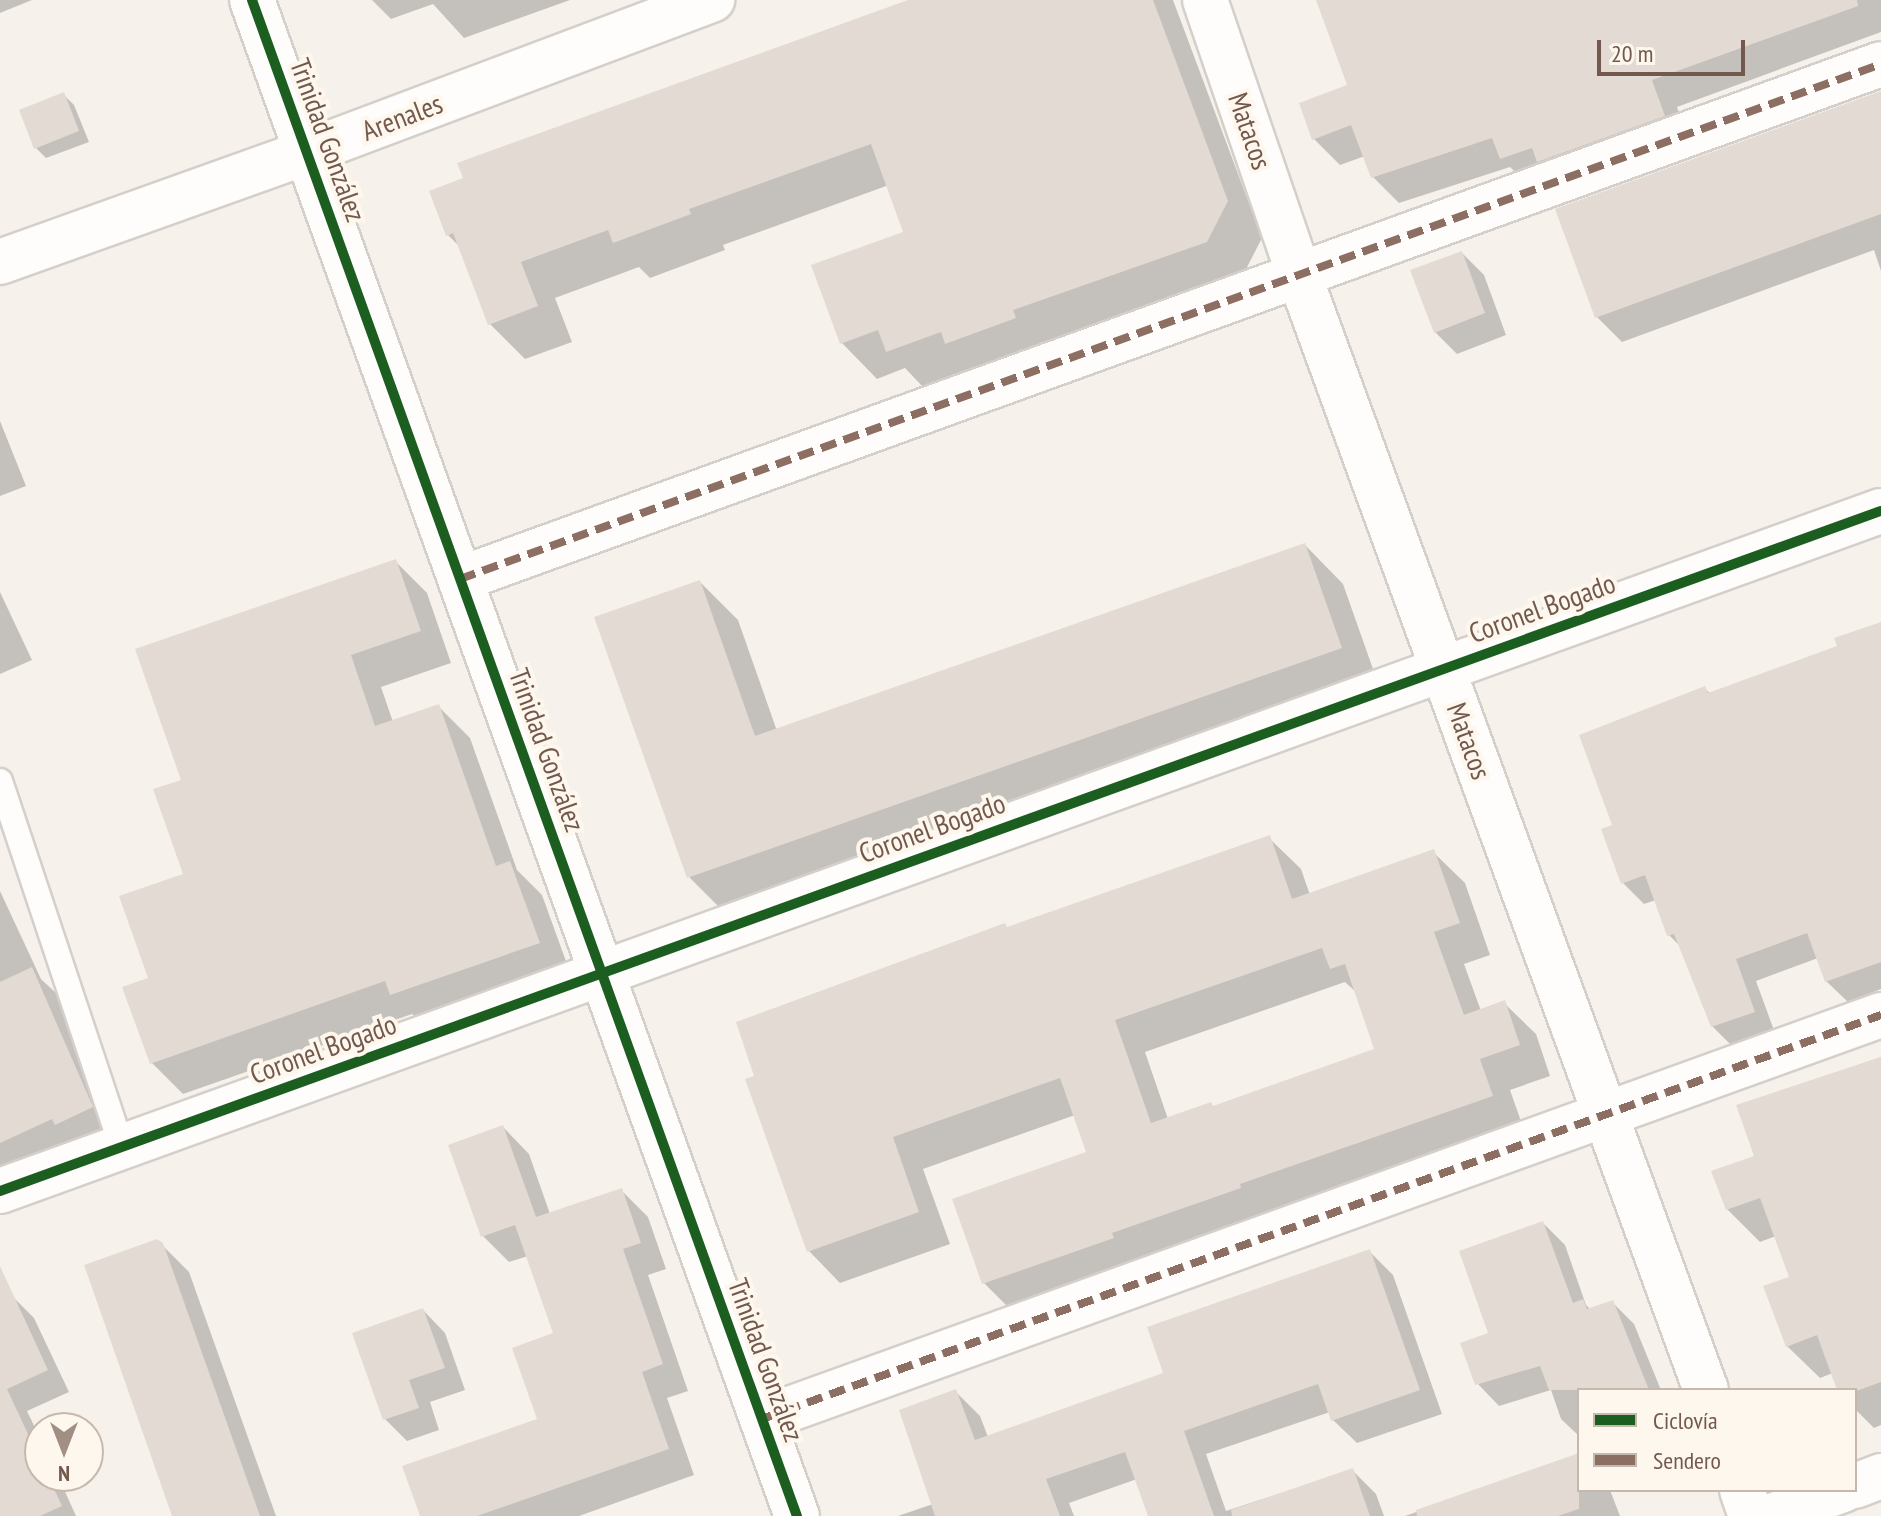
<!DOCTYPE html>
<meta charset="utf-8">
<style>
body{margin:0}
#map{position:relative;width:1881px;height:1516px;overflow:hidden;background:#f6f2eb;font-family:"PT Sans Narrow",sans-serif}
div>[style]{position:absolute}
.shadow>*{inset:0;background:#0003}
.building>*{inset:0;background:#e3dad3}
.roads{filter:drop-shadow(2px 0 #d5cfca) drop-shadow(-2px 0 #d5cfca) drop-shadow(0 2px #d5cfca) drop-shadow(0 -2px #d5cfca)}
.service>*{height:24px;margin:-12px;padding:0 12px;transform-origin:12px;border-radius:12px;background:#fefdfc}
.minor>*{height:44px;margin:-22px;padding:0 22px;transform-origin:22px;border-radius:22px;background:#fefdfc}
.quiet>*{height:8px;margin-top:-4px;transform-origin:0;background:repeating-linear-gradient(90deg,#8d6e63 0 16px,transparent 0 24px)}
.cycleway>*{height:10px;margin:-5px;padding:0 5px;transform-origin:5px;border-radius:5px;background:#1b5e20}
span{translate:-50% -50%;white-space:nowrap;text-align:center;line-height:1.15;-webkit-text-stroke:8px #fef7ed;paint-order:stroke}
.street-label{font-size:28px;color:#73594d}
.legend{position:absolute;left:1577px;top:1388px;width:280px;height:104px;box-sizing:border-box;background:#fef7ed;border:2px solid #c6b8ad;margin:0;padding:10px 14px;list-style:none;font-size:24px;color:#73594d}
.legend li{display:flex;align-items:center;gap:16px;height:40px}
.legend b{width:40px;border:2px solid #c6b8ad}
.north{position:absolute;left:24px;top:1412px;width:80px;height:80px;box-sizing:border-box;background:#fef7ed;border:2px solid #c6b8ad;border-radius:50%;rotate:180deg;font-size:22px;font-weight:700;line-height:32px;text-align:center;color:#73594d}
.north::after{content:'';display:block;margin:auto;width:28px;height:36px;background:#a18f84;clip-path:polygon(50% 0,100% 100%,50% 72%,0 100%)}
.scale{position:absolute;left:1597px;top:40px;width:148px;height:36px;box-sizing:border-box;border:4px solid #73594d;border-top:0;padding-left:10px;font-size:24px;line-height:28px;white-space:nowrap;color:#73594d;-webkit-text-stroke:6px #fef7ed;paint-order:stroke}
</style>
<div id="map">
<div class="shadow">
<i style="clip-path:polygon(0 0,32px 0,0 13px)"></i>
<i style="clip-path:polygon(372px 0,570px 0,464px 38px,433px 4px,391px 19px)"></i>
<i style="clip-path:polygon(913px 0,1173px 0,1262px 238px,1242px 277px,982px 379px,972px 368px,923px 387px,905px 368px,877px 379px,842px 343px,906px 233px,889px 185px,723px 245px,725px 250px,650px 278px,639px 267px,555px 298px,572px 342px,525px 359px,489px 323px,461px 248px,448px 235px)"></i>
<i style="clip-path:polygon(1317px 0,1881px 0,1881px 32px,1677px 107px,1690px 142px,1529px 185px,1510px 167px,1399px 203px,1372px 176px,1365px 156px,1340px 165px,1314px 139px,1350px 87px)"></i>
<i style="clip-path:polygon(1881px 92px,1881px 271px,1874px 250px,1622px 342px,1597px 317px)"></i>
<i style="clip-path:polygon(63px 94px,74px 105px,89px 142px,46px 158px,36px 148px)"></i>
<i style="clip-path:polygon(1462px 253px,1484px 275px,1506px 335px,1457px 354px,1435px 332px)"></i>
<i style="clip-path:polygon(0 421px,26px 486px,0 496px)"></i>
<i style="clip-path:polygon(1305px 545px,1343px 584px,1379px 686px,727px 915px,689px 877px,700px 582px,738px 620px,777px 731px)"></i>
<i style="clip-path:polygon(395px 561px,427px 593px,451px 663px,381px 687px,393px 722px,438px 706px,470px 738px,517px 870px,542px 895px,571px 975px,424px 1026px,412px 1014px,183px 1094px,151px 1062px,151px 979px,186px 875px,184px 781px)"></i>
<i style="clip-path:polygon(0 592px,32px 660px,0 674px)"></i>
<i style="clip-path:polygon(1881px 625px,1881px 989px,1848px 1002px,1826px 981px,1818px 958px,1756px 981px,1775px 1033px,1734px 1048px,1712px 1026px,1682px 948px,1669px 935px,1656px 900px,1644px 904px,1623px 883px,1615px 826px,1704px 688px,1711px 694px,1840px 647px)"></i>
<i style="clip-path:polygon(evenodd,1269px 838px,1301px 869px,1310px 895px,1433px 852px,1465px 883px,1490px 955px,1464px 964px,1481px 1011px,1504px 1003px,1536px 1034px,1550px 1076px,1510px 1090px,1523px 1127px,1016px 1315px,984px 1283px,955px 1200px,1088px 1153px,1075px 1115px,923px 1169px,950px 1244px,840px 1283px,809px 1251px,1008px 929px,1269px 838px,1345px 982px,1357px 993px,1377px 1050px,1214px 1107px,1168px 1119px,1145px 1052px,1345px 982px)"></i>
<i style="clip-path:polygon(0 891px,41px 979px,58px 995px,118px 1134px,0 1181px)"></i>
<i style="clip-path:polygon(1881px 1057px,1881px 1425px,1874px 1428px,1855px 1409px,1855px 1390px,1839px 1390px,1833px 1373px,1820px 1378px,1787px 1346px,1791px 1278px,1776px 1236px,1760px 1242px,1727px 1209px,1757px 1157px,1738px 1107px)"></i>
<i style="clip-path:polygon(503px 1127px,529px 1154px,550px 1214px,621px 1190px,648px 1217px,666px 1269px,648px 1275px,688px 1391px,667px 1398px,694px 1475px,579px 1516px,422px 1516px,539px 1420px,556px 1334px,528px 1256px,509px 1262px,483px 1236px)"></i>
<i style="clip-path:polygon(1543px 1223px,1565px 1245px,1586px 1305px,1591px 1310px,1612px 1302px,1634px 1324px,1661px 1390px,1579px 1390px,1579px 1436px,1561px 1419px,1551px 1390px,1499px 1406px,1477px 1383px,1491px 1334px)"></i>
<i style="clip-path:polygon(161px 1244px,189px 1272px,276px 1516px,175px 1516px)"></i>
<i style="clip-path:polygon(1369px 1251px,1393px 1275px,1442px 1414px,1357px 1443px,1333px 1420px,1330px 1412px,1206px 1454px,1226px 1511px,1352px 1470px,1376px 1494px,1384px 1516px,1150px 1516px,1137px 1479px,1069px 1503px,1074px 1516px,898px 1516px,933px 1504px,956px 1392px,980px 1416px,988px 1437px,1166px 1374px)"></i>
<i style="clip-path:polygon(12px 1296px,34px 1318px,69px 1392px,27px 1411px,40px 1438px,40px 1476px,58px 1476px,76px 1516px,0 1516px,0 1301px)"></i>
<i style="clip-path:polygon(423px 1310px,445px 1333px,465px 1390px,430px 1402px,439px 1430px,407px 1441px,385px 1419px)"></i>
<i style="clip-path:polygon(1579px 1455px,1579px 1490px,1610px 1490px,1620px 1516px,1405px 1516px)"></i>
</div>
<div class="building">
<i style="clip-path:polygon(908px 0,1153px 0,1228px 201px,1207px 242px,1013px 310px,1016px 318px,945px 344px,941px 332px,886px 352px,878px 330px,840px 344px,811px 265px,903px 232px,871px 144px,689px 209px,691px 214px,613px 243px,608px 230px,521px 262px,538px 306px,488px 325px,453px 233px,446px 236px,429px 191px,463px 178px,457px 163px)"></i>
<i style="clip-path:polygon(1316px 0,1857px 0,1858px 6px,1652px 80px,1665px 116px,1537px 162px,1532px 148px,1500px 159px,1492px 138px,1371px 178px,1351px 125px,1312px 140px,1299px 103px,1347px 85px)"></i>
<i style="clip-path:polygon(1881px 91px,1881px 214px,1595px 318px,1555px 209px)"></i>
<i style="clip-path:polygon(64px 92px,79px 131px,34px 149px,19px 110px)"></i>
<i style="clip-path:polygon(1462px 251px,1485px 313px,1434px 333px,1410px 270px)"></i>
<i style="clip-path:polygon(1305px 543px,1342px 648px,687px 878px,594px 617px,700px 580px,755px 736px)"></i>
<i style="clip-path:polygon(396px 559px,421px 631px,351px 655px,375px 726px,439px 704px,496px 866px,510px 861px,540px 943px,390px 995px,385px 981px,150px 1064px,122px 987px,148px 978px,119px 896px,183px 874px,153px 789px,181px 780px,135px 649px)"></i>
<i style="clip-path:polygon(1881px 622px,1881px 962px,1825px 982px,1807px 933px,1736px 959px,1755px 1012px,1711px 1027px,1674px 934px,1667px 936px,1645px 875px,1621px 884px,1601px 829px,1612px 825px,1579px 735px,1705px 686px,1708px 693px,1837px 646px,1834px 638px)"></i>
<i style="clip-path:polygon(evenodd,1270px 835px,1292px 899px,1434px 849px,1460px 923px,1434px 932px,1464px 1015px,1505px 1000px,1520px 1045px,1480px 1059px,1493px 1096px,1240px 1184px,1241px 1188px,1112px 1233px,1114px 1238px,982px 1284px,952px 1199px,1086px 1152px,1060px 1078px,893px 1137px,919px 1212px,807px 1252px,745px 1079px,754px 1076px,736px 1022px,1005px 923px,1007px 927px,1270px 835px,1322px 948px,1330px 969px,1345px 964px,1374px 1049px,1213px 1106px,1211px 1102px,1151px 1123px,1115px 1020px,1322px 948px)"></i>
<i style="clip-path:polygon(32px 967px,93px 1107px,55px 1125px,52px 1119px,0 1143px,0 982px)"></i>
<i style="clip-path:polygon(1881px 1057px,1881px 1382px,1859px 1390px,1837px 1390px,1817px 1335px,1786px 1347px,1763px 1286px,1789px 1277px,1760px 1198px,1726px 1210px,1711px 1171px,1754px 1156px,1736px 1105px)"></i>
<i style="clip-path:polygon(503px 1125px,536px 1217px,622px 1188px,641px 1243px,623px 1249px,663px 1364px,642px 1372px,669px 1449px,477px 1516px,420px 1516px,402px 1466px,537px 1419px,512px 1348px,553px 1333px,515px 1225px,481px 1237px,448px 1145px)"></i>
<i style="clip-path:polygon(1543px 1221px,1573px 1303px,1583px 1299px,1587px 1309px,1613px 1300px,1649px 1390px,1549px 1390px,1540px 1366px,1475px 1385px,1460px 1343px,1488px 1333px,1459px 1251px)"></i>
<i style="clip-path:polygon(157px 1239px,163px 1243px,260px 1516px,172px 1516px,84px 1265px)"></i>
<i style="clip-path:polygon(1370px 1249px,1420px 1390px,1331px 1421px,1318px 1384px,1184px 1431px,1214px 1516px,1148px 1516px,1125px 1452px,1046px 1479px,1060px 1516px,935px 1516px,899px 1410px,956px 1389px,975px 1440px,1163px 1373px,1147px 1327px)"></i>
<i style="clip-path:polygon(0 1266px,48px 1370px,7px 1389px,40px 1460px,40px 1476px,48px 1476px,62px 1506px,40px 1516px,0 1516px)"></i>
<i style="clip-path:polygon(423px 1308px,445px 1368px,409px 1380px,419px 1408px,383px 1420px,352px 1333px)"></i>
<i style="clip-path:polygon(1579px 1453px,1579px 1509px,1558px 1516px,1417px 1516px,1416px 1510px)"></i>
<i style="clip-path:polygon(1353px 1468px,1370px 1516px,1232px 1516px,1231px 1510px)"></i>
</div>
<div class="roads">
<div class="service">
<i style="left:0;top:781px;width:386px;rotate:71.6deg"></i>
</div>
<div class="minor">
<i style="left:252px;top:0;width:1611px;rotate:70.23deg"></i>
<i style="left:1205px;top:0;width:291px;rotate:71.1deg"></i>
<i style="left:1299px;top:275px;width:1187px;rotate:69.95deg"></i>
<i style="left:0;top:262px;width:326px;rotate:-19.7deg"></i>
<i style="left:307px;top:152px;width:433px;rotate:-20.6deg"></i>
<i style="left:460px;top:579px;width:1511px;rotate:-19.92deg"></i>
<i style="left:0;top:1191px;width:2000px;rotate:-19.88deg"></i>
<i style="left:762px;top:1419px;width:1190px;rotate:-19.85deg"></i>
<i style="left:1855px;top:1486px;width:28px;rotate:-21deg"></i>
<i style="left:1742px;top:1490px;width:28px;rotate:71deg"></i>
<i style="left:1772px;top:1516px;width:76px;rotate:-20.1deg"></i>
</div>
</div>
<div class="quiet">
<i style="left:460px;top:579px;width:1511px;rotate:-19.92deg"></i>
<i style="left:762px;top:1419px;width:1190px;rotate:-19.85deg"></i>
</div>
<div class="cycleway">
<i style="left:252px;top:0;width:1611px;rotate:70.23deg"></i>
<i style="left:0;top:1191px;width:2000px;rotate:-19.88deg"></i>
</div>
<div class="street-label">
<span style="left:402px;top:117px;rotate:-21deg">Arenales</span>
<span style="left:1250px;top:131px;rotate:71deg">Matacos</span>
<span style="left:328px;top:140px;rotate:70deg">Trinidad González</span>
<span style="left:1542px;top:608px;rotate:-20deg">Coronel Bogado</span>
<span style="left:1469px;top:741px;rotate:70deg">Matacos</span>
<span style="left:547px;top:750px;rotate:70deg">Trinidad González</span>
<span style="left:932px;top:828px;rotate:-20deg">Coronel Bogado</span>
<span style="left:323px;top:1049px;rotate:-20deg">Coronel Bogado</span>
<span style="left:766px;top:1360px;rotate:70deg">Trinidad González</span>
</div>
<ul class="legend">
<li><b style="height:10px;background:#1b5e20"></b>Ciclovía</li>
<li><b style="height:10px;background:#8d6e63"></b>Sendero</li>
</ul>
<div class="north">N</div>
<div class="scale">20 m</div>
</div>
